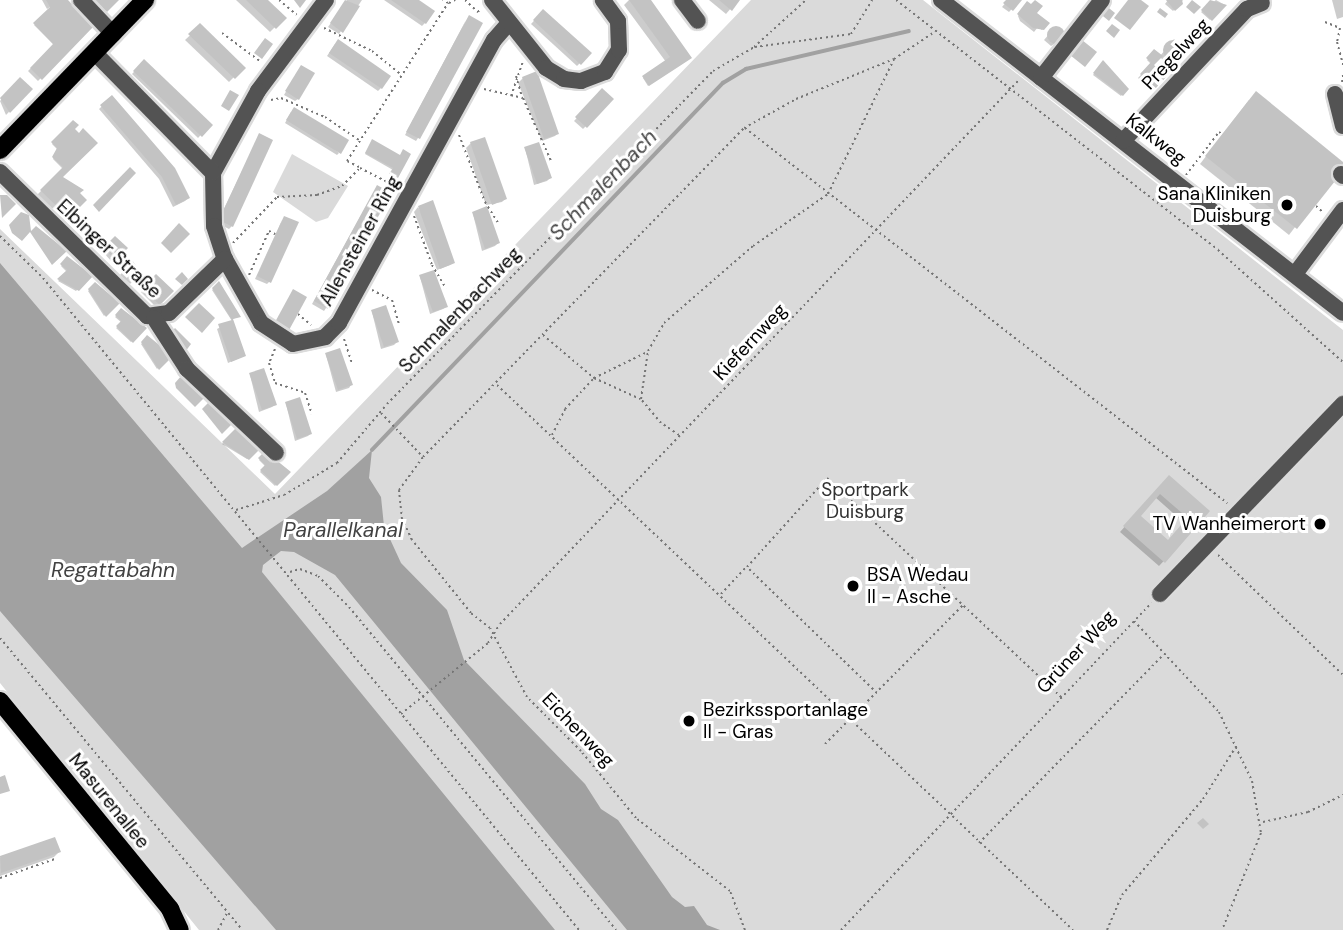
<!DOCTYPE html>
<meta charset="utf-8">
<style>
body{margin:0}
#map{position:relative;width:1343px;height:930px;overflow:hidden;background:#fff;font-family:"DM Sans",sans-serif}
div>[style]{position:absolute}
.green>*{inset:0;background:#dadada}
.water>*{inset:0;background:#a1a1a1}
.shadow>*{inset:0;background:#0003}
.stream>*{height:3.5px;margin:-1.75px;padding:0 1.75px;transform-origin:1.75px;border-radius:1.75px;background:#a1a1a1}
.building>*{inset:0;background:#c3c3c3}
.round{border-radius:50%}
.path>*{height:2px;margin-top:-1px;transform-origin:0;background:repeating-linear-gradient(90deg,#757575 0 2px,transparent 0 5.5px)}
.roads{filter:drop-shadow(2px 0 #dbdbdb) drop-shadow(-2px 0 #dbdbdb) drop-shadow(0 2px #dbdbdb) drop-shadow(0 -2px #dbdbdb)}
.minor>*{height:16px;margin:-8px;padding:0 8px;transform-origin:8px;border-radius:8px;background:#535353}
.major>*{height:18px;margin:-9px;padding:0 9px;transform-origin:9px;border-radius:9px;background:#000}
.dots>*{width:19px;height:19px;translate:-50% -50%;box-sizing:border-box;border:4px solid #fff;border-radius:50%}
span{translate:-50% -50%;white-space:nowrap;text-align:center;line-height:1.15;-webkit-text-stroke:6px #fff;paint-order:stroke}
.street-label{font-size:19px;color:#000}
.poi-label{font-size:19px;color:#000}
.right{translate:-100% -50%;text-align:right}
.left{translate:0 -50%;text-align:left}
.park-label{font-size:19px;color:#313131}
.water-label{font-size:21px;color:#424242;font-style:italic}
</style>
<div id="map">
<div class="green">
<i style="clip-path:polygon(751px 0,923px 0,1343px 330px,1343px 930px,199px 930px,0 683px,0 229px,275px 494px)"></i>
<i style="clip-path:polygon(292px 154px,348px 186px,328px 218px,316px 222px,273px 192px)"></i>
</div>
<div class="water">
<i style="clip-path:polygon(0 263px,242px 548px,327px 491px,372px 450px,369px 478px,381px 497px,384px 526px,401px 563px,447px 610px,464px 660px,585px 784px,601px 809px,618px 820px,672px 897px,685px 907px,694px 906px,707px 925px,720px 930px,627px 930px,335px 575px,294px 552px,281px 551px,263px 565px,262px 572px,555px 930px,276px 930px,0 611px)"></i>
</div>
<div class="shadow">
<i style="clip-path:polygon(42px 0,61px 0,47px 9px)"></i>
<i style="clip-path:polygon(65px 0,91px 27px,38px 81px,28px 71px,54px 45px,34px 25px)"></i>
<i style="clip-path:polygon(90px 0,116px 0,104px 13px)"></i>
<i style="clip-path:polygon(236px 0,266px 0,284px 18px,270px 32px)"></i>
<i style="clip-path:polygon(347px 0,362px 0,339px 34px,328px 27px)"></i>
<i style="clip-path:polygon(384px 0,416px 0,425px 23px,422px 26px)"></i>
<i style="clip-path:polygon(629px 0,648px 0,689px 57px,648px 86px,643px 78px,666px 62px,624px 5px)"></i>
<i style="clip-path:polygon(709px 0,738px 0,726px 14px)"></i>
<i style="clip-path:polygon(1008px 0,1020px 0,1009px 12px,1002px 7px)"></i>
<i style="clip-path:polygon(1168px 0,1183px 0,1173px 11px,1165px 4px)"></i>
<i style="clip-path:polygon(1216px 0,1225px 5px,1210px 20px,1201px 12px)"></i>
<i style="clip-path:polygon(1332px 0,1343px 0,1343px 17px,1337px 19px)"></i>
<i style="clip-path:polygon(1026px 4px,1047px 23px,1042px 30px,1038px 27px,1034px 32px,1020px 21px,1018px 16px)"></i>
<i style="clip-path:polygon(543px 11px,590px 53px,577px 66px,531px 24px)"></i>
<i style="clip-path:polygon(466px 20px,418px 138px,416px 141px,405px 135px)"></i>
<i style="clip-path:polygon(200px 26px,243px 68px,229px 82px,185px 40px)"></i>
<i style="clip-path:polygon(1055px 27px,1064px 38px,1051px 46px,1044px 40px)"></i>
<i style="clip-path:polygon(1174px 39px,1182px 46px,1167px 64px,1160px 57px,1152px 65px,1164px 77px,1151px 90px,1138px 78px,1151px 64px,1147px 60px,1154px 52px,1160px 56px)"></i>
<i style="clip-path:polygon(335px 44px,381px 88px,378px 91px,327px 56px)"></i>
<i style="clip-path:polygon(144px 61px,210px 125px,198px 138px,132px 74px)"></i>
<i style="clip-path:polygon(1103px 62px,1127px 89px,1121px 96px,1093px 75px)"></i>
<i style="clip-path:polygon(299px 69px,298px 99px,295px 101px,284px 95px)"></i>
<i style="clip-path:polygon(523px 78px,557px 134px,555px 136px,542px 141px,518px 83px)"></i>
<i style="clip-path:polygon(20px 80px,31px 89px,6px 115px,0 101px)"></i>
<i style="clip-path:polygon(602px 91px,612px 100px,583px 129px,574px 121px)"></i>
<i style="clip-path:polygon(112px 97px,188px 198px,185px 201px,173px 207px,159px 179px,99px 109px)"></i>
<i style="clip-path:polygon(1249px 100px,1343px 164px,1289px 235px,1200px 164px)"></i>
<i style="clip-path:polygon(291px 112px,339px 153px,337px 155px,285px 123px)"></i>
<i style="clip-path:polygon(73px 122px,77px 125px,72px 130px,79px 135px,83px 131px,95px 143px,61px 177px,73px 189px,77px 186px,81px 190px,78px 193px,84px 200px,63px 221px,37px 195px,63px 169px,53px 159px,57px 149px,52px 144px)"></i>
<i style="clip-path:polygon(259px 136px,232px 226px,229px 229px,217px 223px)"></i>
<i style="clip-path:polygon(372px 142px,400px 157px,409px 155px,395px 178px,390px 175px,393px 170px,365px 154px)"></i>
<i style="clip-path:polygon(471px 143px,505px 199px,502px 202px,486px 205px,466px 148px)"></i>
<i style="clip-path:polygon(525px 148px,550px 178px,547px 181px,534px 185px)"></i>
<i style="clip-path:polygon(375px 190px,326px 308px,324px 311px,312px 304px)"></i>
<i style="clip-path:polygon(418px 207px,453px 263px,450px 265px,437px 270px,414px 212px)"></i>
<i style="clip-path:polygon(473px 214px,498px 243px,495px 246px,482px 251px)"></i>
<i style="clip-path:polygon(282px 220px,269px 282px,267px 284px,255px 279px)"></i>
<i style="clip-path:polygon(115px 238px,125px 248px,112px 262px,102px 251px)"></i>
<i style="clip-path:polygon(67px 259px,90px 276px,76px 291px,58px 281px,67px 272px,61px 266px)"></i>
<i style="clip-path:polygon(132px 262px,142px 272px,130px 284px,120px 275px)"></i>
<i style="clip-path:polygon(156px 277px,171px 291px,156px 307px,141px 292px)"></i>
<i style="clip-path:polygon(420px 277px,446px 307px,443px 309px,430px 314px)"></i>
<i style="clip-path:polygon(218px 284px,238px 317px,232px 319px,244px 356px,228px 363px,217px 329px,232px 321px,212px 290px)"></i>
<i style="clip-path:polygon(95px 285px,117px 303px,104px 316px,88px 291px)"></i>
<i style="clip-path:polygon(122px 310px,144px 329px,131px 342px,116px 328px,122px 323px,115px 317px)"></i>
<i style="clip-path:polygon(372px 312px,397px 342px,394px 345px,381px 349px)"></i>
<i style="clip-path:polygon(148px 338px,170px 356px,157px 369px,141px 344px)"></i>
<i style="clip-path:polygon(326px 355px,351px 385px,349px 388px,336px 392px)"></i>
<i style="clip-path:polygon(250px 375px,275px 404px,272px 407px,259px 412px)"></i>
<i style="clip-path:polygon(286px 404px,310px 434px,308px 436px,295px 441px)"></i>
<i style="clip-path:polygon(236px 430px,258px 448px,247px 459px,222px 444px)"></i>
<i style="clip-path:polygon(265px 454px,288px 472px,275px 486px,260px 472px,265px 466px,259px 460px)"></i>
<i style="clip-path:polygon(1169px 477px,1208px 511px,1191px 529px,1155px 497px,1138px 516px,1168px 542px,1189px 534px,1159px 566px,1120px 532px)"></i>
<i style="clip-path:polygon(54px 839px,59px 852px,54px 857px,0 876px,0 858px)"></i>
</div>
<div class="stream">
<i style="left:372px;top:450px;width:508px;rotate:-46.28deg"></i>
<i style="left:723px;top:83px;width:27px;rotate:-31deg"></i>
<i style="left:746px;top:69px;width:167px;rotate:-13.1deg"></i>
</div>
<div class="building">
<i style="clip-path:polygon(46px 0,68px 0,93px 27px,42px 80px,30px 68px,53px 44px,33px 23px,50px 7px)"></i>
<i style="clip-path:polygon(95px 0,119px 0,107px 12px)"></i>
<i style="clip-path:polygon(246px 0,268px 0,287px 18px,276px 29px)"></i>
<i style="clip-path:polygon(294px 0,306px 0,300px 8px)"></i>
<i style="clip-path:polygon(345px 0,360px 6px,343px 33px,330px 23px)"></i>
<i style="clip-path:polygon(391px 0,419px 0,435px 11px,426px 24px)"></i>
<i style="clip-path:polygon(629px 0,651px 0,692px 58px,649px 86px,642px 76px,670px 57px)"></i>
<i style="clip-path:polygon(719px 0,740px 0,732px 11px)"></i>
<i style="clip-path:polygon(1006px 0,1022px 0,1013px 11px,1003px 3px)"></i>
<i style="clip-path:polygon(1035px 0,1043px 6px,1037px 13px,1050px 23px,1044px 30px,1033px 28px,1017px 14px,1027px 1px,1031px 4px)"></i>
<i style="clip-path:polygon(1128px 0,1141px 0,1149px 6px,1130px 30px,1114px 18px)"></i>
<i style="clip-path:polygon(1166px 0,1182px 0,1183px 4px,1175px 11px)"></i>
<i style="clip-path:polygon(1192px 0,1201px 7px,1194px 14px,1186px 7px)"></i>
<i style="clip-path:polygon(1210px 0,1227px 5px,1212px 21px,1201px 10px)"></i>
<i style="clip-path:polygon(1104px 4px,1115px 13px,1109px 21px,1098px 12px)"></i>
<i style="clip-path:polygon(1160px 8px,1168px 14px,1165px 18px,1157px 12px)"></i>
<i style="clip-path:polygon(543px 9px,592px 53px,581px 65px,533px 20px)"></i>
<i style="clip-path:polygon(469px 15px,483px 23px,420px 139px,406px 132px)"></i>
<i style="clip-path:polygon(200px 23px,246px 68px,235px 79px,188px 34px)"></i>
<i style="clip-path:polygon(1112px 24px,1120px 30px,1114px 38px,1106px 31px)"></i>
<i class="round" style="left:1047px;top:26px;width:18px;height:18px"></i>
<i style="clip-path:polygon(265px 38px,273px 44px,262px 59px,254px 53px)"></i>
<i style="clip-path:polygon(338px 39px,391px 76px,382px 89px,329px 53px)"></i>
<i style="clip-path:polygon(1082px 40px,1097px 52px,1085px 67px,1070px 55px)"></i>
<i class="round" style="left:1163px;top:40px;width:20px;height:20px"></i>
<i style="clip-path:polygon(1154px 49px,1163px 56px,1154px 65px,1166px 77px,1155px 89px,1140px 74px,1151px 62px,1146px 58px)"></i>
<i style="clip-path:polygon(144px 59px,213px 125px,202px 137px,133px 71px)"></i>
<i style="clip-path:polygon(1103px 60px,1129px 89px,1123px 96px,1093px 73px)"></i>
<i style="clip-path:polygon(301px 65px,315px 73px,299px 100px,285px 91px)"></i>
<i style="clip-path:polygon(537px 71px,559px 134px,544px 139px,522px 77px)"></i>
<i style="clip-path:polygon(20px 77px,33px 89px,10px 113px,0 98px)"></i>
<i style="clip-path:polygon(602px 88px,614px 99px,587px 128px,575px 117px)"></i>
<i style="clip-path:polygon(230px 90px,239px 95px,229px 111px,221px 106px)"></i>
<i style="clip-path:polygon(1256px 91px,1343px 162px,1343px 171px,1297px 229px,1205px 156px)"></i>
<i style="clip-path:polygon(112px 95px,175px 168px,190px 198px,176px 205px,162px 177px,104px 110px,100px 105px)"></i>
<i style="clip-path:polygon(294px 107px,349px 140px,341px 154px,286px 120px)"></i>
<i style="clip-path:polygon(73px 120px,79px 125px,75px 129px,79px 133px,83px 128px,98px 143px,63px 177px,84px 190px,80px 193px,87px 200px,69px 218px,40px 190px,63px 167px,52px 157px,57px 148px,51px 142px)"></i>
<i style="clip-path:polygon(259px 133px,273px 140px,233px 227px,219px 220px)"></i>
<i style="clip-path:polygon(485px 137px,507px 199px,492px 205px,470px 142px)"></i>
<i style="clip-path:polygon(372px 139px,400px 155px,403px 149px,411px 154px,398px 178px,389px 174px,393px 168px,365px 153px)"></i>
<i style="clip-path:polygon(539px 142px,552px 178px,537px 184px,524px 147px)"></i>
<i style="clip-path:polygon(130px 167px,136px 173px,99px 212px,93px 205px)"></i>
<i style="clip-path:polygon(377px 185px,391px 193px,328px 309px,314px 301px)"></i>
<i style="clip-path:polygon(0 195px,7px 195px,16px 204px,2px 218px)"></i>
<i style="clip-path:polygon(433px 200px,455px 263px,440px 269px,418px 206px)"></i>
<i style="clip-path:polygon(487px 206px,500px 243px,485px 249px,472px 212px)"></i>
<i style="clip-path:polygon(21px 212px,29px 215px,31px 231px,36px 226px,67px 251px,52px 265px,30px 232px,22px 241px,12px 233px,9px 225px)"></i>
<i style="clip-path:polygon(284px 216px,299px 222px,271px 283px,257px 276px)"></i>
<i style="clip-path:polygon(179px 223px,190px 234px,171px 253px,161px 243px)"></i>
<i style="clip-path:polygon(115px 236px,128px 248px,116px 260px,103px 248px)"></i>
<i style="clip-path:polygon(67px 256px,93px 276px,79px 291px,57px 279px,67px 270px,60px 264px)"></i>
<i style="clip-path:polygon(121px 257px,129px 264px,132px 260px,148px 282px,156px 274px,174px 291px,160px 305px,115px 264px)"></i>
<i style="clip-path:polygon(434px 270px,448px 307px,433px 312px,419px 275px)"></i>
<i style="clip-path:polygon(182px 272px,188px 279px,182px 285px,175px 279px)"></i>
<i style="clip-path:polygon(219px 281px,241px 317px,233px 319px,246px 356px,231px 362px,218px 324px,232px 320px,212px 288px)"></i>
<i style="clip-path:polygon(95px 282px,120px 303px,106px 317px,88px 289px)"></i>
<i style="clip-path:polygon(293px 289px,307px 297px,288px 332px,274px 324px)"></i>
<i style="clip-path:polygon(199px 303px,215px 318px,202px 333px,185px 317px)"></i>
<i style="clip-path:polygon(386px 305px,399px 342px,384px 347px,371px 310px)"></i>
<i style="clip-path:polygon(121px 308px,147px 328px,133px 343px,116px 326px,121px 321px,115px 315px)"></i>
<i style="clip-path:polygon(175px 328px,191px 344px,185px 352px,168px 336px)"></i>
<i style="clip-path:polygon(147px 335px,173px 356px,159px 370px,141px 342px)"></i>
<i style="clip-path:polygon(340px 348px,353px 385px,338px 390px,325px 353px)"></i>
<i style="clip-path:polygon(264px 368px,277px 405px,262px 410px,249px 373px)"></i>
<i style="clip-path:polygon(182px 375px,207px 395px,195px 407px,176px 388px,175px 383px)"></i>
<i style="clip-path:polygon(300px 397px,312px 434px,297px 439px,285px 402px)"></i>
<i style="clip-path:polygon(209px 402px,234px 422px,222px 434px,202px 409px)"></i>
<i style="clip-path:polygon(236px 428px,261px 448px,249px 460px,222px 442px)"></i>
<i style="clip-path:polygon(265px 451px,291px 472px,277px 486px,260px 470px,265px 465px,258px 458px)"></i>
<i style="clip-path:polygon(1169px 475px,1210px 511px,1197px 526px,1160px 494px,1141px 516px,1168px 540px,1181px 525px,1191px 533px,1165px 563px,1123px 526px)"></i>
<i style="clip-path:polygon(5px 775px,10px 791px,0 794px,0 777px)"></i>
<i style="clip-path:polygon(1203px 818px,1209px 824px,1203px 829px,1197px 823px)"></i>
<i style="clip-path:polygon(55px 837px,61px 852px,1px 873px,0 856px)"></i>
</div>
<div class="path">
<i style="left:279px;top:0;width:23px;rotate:40deg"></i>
<i style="left:465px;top:0;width:18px;rotate:43deg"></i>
<i style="left:478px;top:12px;width:5px;rotate:-53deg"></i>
<i style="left:896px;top:0;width:408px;rotate:37.8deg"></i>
<i style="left:1218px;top:250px;width:168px;rotate:41.9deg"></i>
<i style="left:449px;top:3px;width:7px;rotate:-27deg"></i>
<i style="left:1325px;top:22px;width:16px;rotate:22deg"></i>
<i style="left:1340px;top:28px;width:14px;rotate:102deg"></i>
<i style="left:1337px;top:42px;width:24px;rotate:75deg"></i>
<i style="left:324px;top:28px;width:53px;rotate:25.6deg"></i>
<i style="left:372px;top:51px;width:38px;rotate:39deg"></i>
<i style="left:222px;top:33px;width:49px;rotate:36.6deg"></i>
<i style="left:755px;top:47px;width:97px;rotate:-7.7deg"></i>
<i style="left:851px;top:34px;width:40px;rotate:-58deg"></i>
<i style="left:516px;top:76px;width:22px;rotate:74deg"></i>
<i style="left:1342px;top:82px;width:7px;rotate:-82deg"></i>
<i style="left:484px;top:89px;width:40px;rotate:13deg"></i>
<i style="left:523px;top:98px;width:71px;rotate:66deg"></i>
<i style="left:511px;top:96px;width:36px;rotate:-71deg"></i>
<i style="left:271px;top:100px;width:10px;rotate:-11deg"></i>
<i style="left:281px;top:98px;width:48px;rotate:23.4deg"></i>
<i style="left:325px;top:117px;width:41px;rotate:34.1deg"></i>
<i style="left:745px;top:128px;width:611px;rotate:37.88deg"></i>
<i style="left:459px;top:135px;width:72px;rotate:68.8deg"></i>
<i style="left:485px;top:202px;width:26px;rotate:58deg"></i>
<i style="left:359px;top:167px;width:13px;rotate:-153deg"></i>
<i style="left:347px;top:161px;width:188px;rotate:-57.4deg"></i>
<i style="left:448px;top:3px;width:6px;rotate:-149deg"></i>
<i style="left:1186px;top:175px;width:54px;rotate:-52.5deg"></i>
<i style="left:1219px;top:132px;width:4px;rotate:34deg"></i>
<i style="left:1316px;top:206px;width:9px;rotate:41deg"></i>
<i style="left:414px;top:216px;width:52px;rotate:69.8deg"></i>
<i style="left:432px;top:265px;width:27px;rotate:59deg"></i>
<i style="left:0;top:236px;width:60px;rotate:44.3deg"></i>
<i style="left:43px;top:278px;width:844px;rotate:50.58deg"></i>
<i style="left:233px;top:243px;width:64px;rotate:-46.3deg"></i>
<i style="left:277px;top:197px;width:40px;rotate:-2.9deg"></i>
<i style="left:317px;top:195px;width:27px;rotate:-20deg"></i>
<i style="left:342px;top:186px;width:25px;rotate:-45deg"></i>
<i style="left:360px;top:168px;width:44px;rotate:27.1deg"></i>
<i style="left:249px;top:275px;width:48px;rotate:-65.6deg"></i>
<i style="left:269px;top:231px;width:7px;rotate:27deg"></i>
<i style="left:372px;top:290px;width:22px;rotate:27deg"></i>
<i style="left:392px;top:300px;width:25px;rotate:74deg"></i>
<i style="left:298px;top:314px;width:17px;rotate:40deg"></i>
<i style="left:543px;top:335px;width:67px;rotate:40.1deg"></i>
<i style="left:594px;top:378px;width:51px;rotate:24.5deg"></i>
<i style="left:344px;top:339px;width:26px;rotate:72deg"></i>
<i style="left:275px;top:349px;width:15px;rotate:113deg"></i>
<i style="left:269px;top:363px;width:21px;rotate:73deg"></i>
<i style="left:275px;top:383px;width:32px;rotate:18deg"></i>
<i style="left:305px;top:393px;width:22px;rotate:72deg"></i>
<i style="left:497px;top:385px;width:793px;rotate:43.42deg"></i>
<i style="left:381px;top:413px;width:61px;rotate:46.3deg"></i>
<i style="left:552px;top:435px;width:29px;rotate:-63deg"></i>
<i style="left:565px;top:409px;width:42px;rotate:-46.9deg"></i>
<i style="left:594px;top:378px;width:59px;rotate:-26.1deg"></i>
<i style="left:679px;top:435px;width:22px;rotate:-146deg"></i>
<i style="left:661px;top:423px;width:31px;rotate:-130deg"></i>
<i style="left:641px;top:399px;width:49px;rotate:-81.7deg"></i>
<i style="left:648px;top:351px;width:32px;rotate:-60deg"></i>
<i style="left:664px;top:323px;width:118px;rotate:-40.9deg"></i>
<i style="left:753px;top:246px;width:91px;rotate:-34.7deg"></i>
<i style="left:828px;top:194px;width:150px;rotate:-63.9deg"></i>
<i style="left:894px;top:59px;width:47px;rotate:-33.7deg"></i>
<i style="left:236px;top:510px;width:50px;rotate:-17.4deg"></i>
<i style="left:284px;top:495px;width:62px;rotate:-31.1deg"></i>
<i style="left:337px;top:463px;width:77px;rotate:-49.7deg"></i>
<i style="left:387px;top:404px;width:466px;rotate:-45.6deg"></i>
<i style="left:713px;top:71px;width:48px;rotate:-30.3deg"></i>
<i style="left:754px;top:47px;width:70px;rotate:-42.1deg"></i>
<i style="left:1218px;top:555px;width:173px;rotate:43.8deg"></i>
<i style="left:290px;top:572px;width:10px;rotate:-17deg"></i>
<i style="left:300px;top:569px;width:19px;rotate:21deg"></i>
<i style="left:318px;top:576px;width:44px;rotate:45deg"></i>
<i style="left:349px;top:607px;width:419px;rotate:50.4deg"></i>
<i style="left:721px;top:594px;width:37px;rotate:-47deg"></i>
<i style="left:1134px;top:621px;width:125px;rotate:47deg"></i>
<i style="left:1219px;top:712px;width:76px;rotate:64.4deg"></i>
<i style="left:1252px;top:781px;width:53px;rotate:80.2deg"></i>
<i style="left:1261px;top:833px;width:105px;rotate:111.9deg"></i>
<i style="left:0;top:638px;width:379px;rotate:50.3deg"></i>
<i style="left:877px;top:693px;width:181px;rotate:-135.9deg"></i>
<i style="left:747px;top:567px;width:120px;rotate:-48deg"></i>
<i style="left:827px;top:478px;width:322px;rotate:43.1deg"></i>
<i style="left:401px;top:714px;width:112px;rotate:-39.2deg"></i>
<i style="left:488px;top:643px;width:22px;rotate:-58deg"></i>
<i style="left:500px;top:624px;width:752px;rotate:-46.35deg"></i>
<i style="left:825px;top:744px;width:197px;rotate:-45.2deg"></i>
<i style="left:1263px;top:822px;width:46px;rotate:-12.5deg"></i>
<i style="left:1308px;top:812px;width:39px;rotate:-26deg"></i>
<i style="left:979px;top:843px;width:263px;rotate:-45.6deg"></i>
<i style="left:0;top:878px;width:58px;rotate:-19.1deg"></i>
<i style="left:218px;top:930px;width:19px;rotate:-62deg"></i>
<i style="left:745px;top:930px;width:42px;rotate:-111deg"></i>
<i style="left:730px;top:891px;width:119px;rotate:-142.2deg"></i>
<i style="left:636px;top:818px;width:87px;rotate:-129.4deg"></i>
<i style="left:581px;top:751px;width:76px;rotate:-135deg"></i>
<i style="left:527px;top:697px;width:78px;rotate:-118.2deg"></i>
<i style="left:490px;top:628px;width:24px;rotate:-142deg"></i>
<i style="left:471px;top:613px;width:94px;rotate:-128.9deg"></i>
<i style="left:412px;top:540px;width:23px;rotate:-115deg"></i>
<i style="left:402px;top:519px;width:29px;rotate:-96deg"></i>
<i style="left:399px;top:490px;width:41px;rotate:-54deg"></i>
<i style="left:423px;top:457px;width:460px;rotate:-45.7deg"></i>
<i style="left:744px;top:128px;width:60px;rotate:-29.1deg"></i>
<i style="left:796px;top:99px;width:106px;rotate:-22.2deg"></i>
<i style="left:841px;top:930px;width:451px;rotate:-46.5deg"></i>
<i style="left:1107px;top:930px;width:38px;rotate:-67deg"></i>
<i style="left:1122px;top:895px;width:126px;rotate:-49.8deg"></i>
<i style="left:1203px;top:799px;width:64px;rotate:-57.8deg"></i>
</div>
<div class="roads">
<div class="minor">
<i style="left:81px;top:0;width:47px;rotate:46.7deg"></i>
<i style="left:326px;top:0;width:114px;rotate:126.8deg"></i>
<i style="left:258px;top:91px;width:94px;rotate:118.8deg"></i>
<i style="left:213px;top:173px;width:53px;rotate:88.9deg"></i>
<i style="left:214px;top:226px;width:35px;rotate:72deg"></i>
<i style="left:225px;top:259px;width:73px;rotate:60.6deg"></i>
<i style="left:261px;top:323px;width:38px;rotate:33deg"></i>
<i style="left:293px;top:344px;width:33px;rotate:-12deg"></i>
<i style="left:325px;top:337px;width:20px;rotate:-45deg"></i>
<i style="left:339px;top:323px;width:323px;rotate:-61.3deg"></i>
<i style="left:494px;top:40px;width:23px;rotate:-49deg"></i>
<i style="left:492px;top:0;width:87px;rotate:51.5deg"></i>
<i style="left:546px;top:68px;width:21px;rotate:31deg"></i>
<i style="left:564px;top:79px;width:17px;rotate:7deg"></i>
<i style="left:581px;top:81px;width:26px;rotate:-21deg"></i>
<i style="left:605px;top:72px;width:26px;rotate:-58deg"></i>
<i style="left:619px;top:50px;width:29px;rotate:-92deg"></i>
<i style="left:618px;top:21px;width:26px;rotate:-126deg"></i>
<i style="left:682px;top:0;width:26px;rotate:53deg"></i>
<i style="left:941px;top:0;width:509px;rotate:37.9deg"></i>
<i style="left:95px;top:53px;width:168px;rotate:45.5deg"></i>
<i style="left:1041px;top:78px;width:99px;rotate:-52deg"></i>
<i style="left:1335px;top:94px;width:33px;rotate:76deg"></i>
<i style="left:1123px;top:141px;width:181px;rotate:-46.8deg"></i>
<i style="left:1247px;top:9px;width:16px;rotate:-22deg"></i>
<i style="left:0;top:172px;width:206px;rotate:44.4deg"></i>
<i style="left:147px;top:316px;width:22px;rotate:-8deg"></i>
<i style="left:169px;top:313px;width:78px;rotate:-44deg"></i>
<i style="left:1341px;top:174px;width:3px;rotate:45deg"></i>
<i style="left:1295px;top:274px;width:80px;rotate:-53.1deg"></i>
<i style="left:154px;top:318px;width:61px;rotate:57.1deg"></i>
<i style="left:187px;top:369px;width:122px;rotate:43.3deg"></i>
<i style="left:1160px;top:594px;width:264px;rotate:-46.1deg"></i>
</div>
<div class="major">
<i style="left:0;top:150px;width:209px;rotate:-46deg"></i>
<i style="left:0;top:701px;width:269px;rotate:50.7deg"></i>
<i style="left:170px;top:909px;width:23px;rotate:65deg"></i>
</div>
</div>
<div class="dots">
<i style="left:1287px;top:205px;background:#000"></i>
<i style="left:1320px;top:524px;background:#000"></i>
<i style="left:853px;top:586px;background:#000"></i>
<i style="left:689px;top:721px;background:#000"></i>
</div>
<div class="street-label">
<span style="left:1176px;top:54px;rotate:-47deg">Pregelweg</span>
<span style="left:1156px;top:139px;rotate:38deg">Kalkweg</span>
<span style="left:360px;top:241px;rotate:-61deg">Allensteiner Ring</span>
<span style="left:109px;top:249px;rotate:43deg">Elbinger Straße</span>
<span style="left:460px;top:310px;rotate:-46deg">Schmalenbachweg</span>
<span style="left:750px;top:342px;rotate:-47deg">Kiefernweg</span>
<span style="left:1076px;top:652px;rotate:-47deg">Grüner Weg</span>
<span style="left:578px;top:730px;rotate:46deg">Eichenweg</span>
<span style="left:109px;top:801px;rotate:51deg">Masurenallee</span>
</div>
<div class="poi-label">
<span class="right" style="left:1271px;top:205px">Sana Kliniken<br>Duisburg</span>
<span class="right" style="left:1306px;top:524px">TV Wanheimerort</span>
<span class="left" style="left:867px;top:586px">BSA Wedau<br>II - Asche</span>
<span class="left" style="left:703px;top:721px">Bezirkssportanlage<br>II - Gras</span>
</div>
<div class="park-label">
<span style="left:865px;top:501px">Sportpark<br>Duisburg</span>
</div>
<div class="water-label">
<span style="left:603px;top:185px;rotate:-46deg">Schmalenbach</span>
<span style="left:343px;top:530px">Parallelkanal</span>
<span style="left:113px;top:570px">Regattabahn</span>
</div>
</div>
